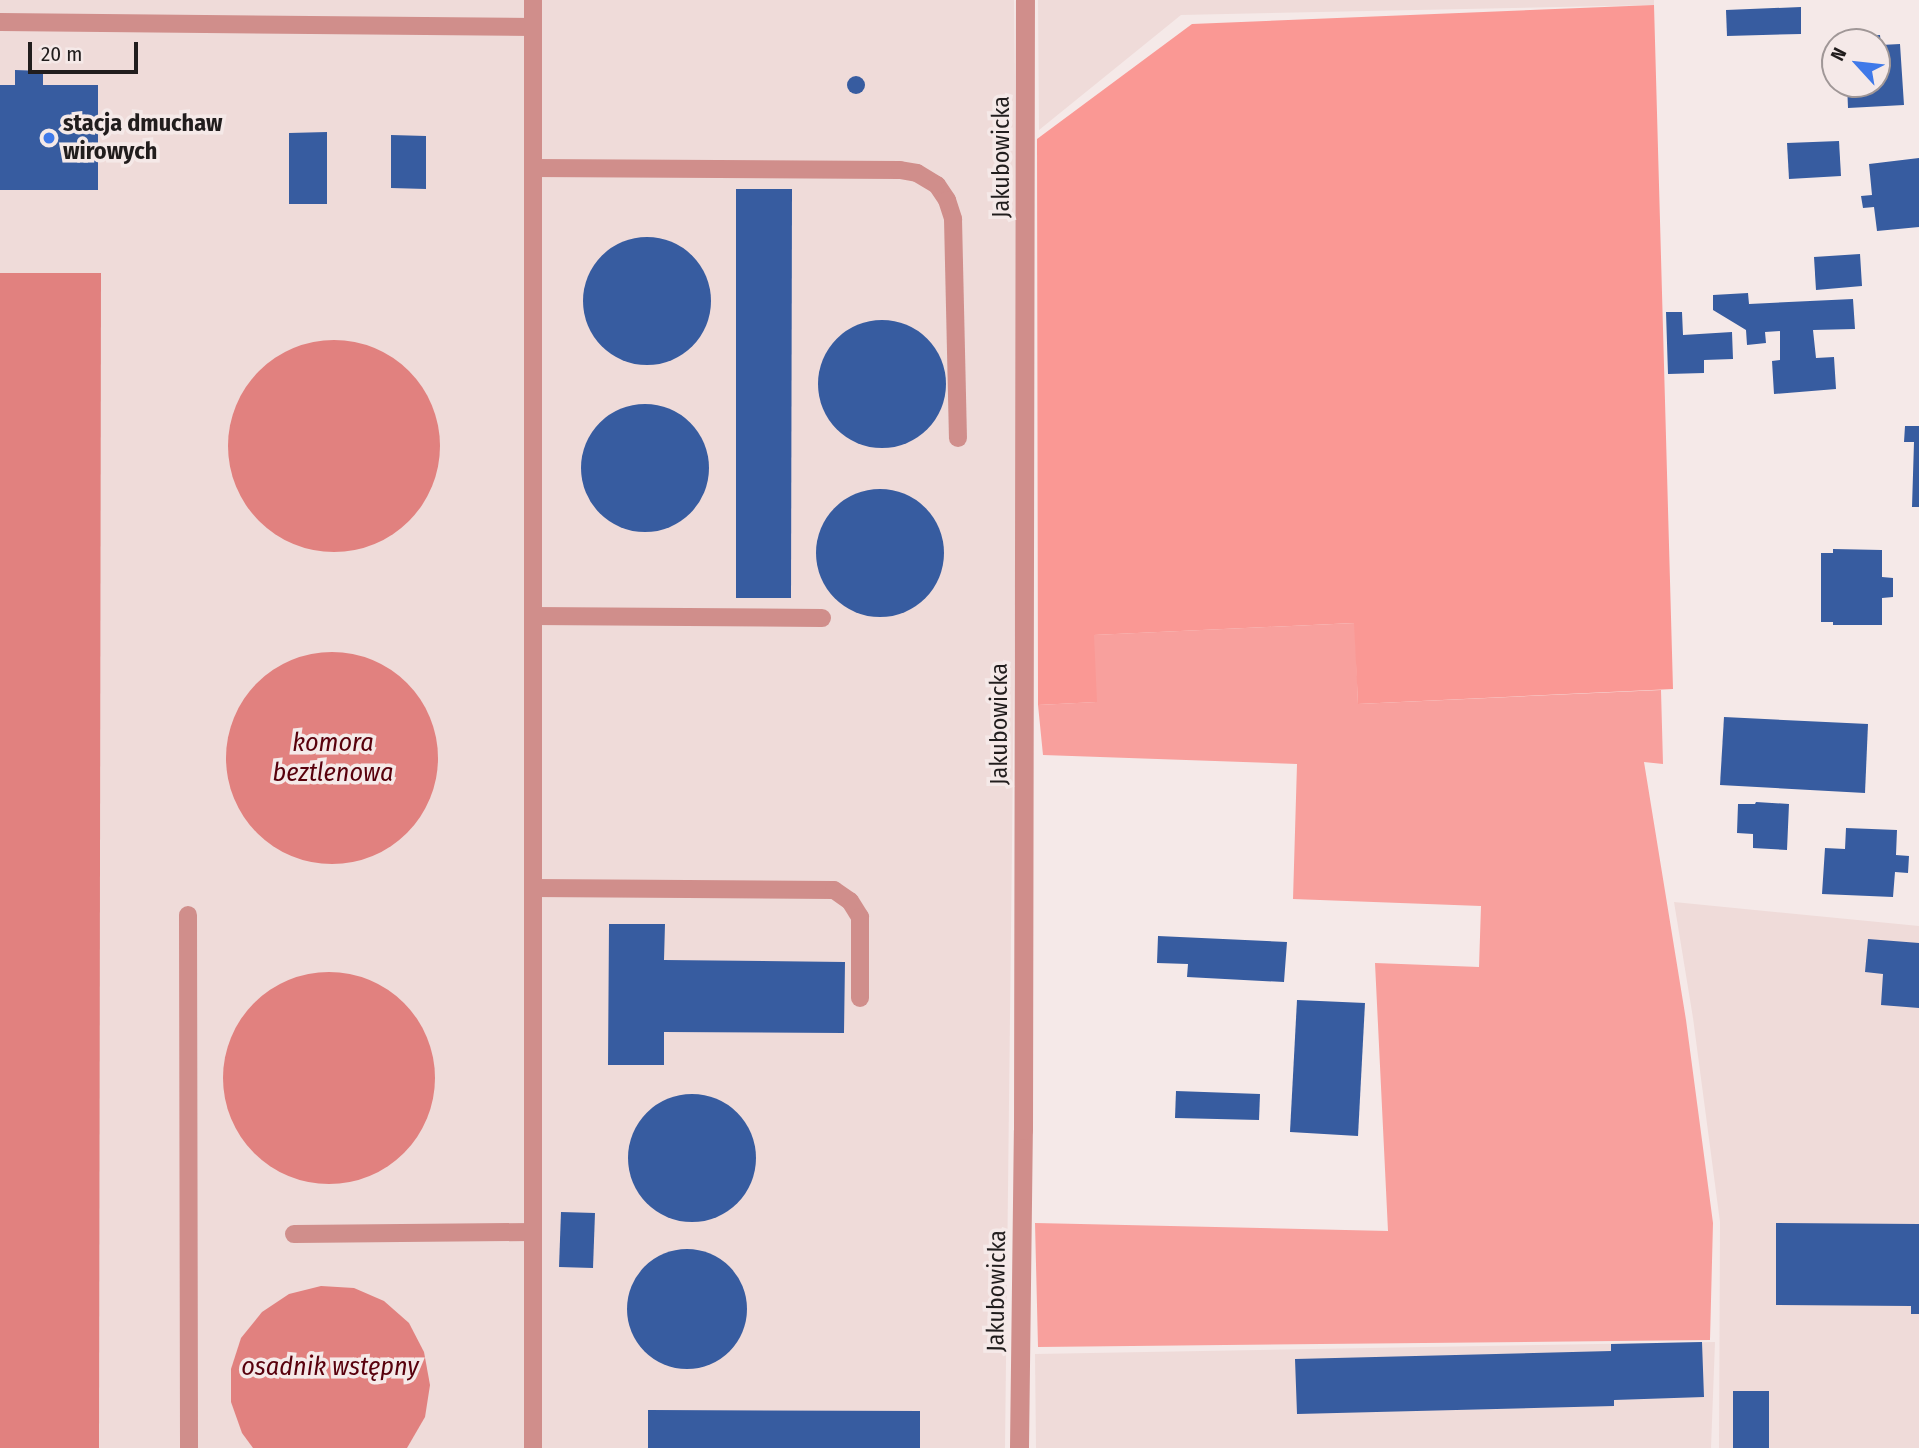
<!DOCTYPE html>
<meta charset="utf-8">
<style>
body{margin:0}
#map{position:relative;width:1919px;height:1448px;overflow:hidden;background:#f5e9e8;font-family:"Fira Sans Condensed",sans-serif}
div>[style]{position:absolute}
.built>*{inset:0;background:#efdbd9}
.green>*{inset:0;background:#f8a09d}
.forest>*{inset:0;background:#fa9894}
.water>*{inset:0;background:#e1817f}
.round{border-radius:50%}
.building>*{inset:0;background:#375ca0}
.service>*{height:18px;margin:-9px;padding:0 9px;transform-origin:9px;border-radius:9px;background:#d08e8b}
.minor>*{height:19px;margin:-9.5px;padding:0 9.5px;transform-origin:9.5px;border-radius:9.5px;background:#d08e8b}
.dots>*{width:19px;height:19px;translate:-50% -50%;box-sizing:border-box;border:4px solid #f5e9e8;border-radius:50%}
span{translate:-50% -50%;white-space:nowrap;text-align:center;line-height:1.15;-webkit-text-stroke:7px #f5e9e8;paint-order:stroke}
.poi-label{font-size:24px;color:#211d1d;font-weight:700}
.left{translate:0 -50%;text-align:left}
.street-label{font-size:24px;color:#211d1d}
.water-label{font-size:26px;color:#58000c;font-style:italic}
.north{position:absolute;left:1821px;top:28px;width:70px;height:70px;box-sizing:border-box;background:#f5e9e8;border:2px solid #a09797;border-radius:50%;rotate:297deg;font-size:19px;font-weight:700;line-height:28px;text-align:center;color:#211d1d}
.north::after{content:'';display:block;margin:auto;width:24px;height:32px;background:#3f79e9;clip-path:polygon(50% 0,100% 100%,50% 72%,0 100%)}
.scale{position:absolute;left:28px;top:42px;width:110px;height:32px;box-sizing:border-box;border:4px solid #211d1d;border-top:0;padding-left:9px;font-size:21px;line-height:24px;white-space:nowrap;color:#211d1d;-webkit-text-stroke:5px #f5e9e8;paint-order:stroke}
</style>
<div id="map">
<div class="built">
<i style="clip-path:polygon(0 0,1014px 0,1018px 327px,1005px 1448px,0 1448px)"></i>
<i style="clip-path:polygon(1038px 0,1654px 0,1654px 5px,1181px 15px,1039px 130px)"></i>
<i style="clip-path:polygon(1674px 902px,1919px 926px,1919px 1448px,1719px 1448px,1720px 1222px,1693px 1018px)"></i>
<i style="clip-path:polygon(1715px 1342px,1711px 1448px,1036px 1448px,1035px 1354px)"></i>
</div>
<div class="green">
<i style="clip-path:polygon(1355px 623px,1358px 704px,1661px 690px,1663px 764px,1644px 762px,1686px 1020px,1713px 1223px,1710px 1340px,1038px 1347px,1035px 1223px,1388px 1231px,1375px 963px,1479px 967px,1481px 906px,1293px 899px,1297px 764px,1043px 755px,1038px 705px,1096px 702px,1093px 635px)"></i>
</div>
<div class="forest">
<i style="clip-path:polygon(1654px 5px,1673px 689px,1358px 704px,1354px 623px,1094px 635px,1097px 702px,1038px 705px,1037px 139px,1192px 24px)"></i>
</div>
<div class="water">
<i style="clip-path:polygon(0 273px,101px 273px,99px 1448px,0 1448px)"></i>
<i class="round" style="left:228px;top:340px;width:212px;height:212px"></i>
<i class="round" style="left:226px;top:652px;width:212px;height:212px"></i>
<i class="round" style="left:223px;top:972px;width:212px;height:212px"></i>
<i style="clip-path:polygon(321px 1286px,354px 1288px,384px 1301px,409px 1323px,424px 1352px,430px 1385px,425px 1417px,407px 1448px,253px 1448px,242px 1433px,231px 1402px,231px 1369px,241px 1338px,262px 1312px,289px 1294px)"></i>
</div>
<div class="building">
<i style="clip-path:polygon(1801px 7px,1801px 34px,1727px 36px,1726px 10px)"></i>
<i style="clip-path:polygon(1880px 35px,1881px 45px,1900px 44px,1904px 105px,1848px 108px,1847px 84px,1877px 84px,1877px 42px,1860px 42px,1860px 36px)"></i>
<i style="clip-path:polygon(15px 70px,43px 71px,43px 85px,98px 85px,98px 190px,0 190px,0 85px,15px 85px)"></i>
<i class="round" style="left:847px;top:76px;width:18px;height:18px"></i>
<i style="clip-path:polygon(327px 132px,327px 204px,289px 204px,289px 133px)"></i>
<i style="clip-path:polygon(391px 135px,426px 136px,426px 189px,391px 188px)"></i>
<i style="clip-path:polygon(1839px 141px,1841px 176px,1789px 179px,1787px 143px)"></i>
<i style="clip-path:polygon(1919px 158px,1919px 227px,1877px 231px,1874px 207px,1863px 208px,1861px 196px,1872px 195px,1869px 164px)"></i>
<i style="clip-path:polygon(736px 189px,792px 189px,791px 598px,736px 598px)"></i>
<i class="round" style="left:583px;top:237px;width:128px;height:128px"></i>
<i style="clip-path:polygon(1860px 254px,1862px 286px,1816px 290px,1814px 257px)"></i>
<i style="clip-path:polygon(1748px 293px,1749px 304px,1853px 299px,1855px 329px,1813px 330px,1816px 358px,1834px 357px,1836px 389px,1774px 394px,1772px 361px,1780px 360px,1780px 331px,1765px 332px,1766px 343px,1747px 345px,1746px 330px,1713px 310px,1713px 295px)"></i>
<i style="clip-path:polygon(1666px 312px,1682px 312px,1683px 335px,1732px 332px,1733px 359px,1704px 360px,1704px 373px,1668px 374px)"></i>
<i class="round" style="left:818px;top:320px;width:128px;height:128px"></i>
<i class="round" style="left:581px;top:404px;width:128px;height:128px"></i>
<i style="clip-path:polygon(1905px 426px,1919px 426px,1919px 507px,1912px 507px,1914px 442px,1904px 442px)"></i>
<i class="round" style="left:816px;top:489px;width:128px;height:128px"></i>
<i style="clip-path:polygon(1833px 549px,1882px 550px,1882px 577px,1893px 578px,1893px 597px,1882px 598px,1882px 625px,1833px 625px,1833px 622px,1821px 622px,1821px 553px,1833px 553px)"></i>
<i style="clip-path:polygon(1724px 717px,1868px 724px,1865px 793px,1720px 785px)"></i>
<i style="clip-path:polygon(1756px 802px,1789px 804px,1787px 850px,1753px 848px,1753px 834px,1737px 833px,1738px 804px,1755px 804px)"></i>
<i style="clip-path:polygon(1846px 828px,1897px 830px,1896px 855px,1909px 856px,1908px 873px,1895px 872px,1893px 897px,1822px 894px,1825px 848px,1845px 849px)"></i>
<i style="clip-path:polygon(609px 924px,665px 924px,664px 960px,845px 962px,844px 1033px,664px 1032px,664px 1065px,608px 1065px)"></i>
<i style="clip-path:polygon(1158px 936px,1287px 942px,1284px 982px,1187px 977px,1188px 964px,1157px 963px)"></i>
<i style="clip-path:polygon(1868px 939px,1919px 943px,1919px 1008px,1881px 1005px,1883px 974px,1865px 972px)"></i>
<i style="clip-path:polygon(1297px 1000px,1365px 1003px,1358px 1136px,1290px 1132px)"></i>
<i style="clip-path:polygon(1176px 1091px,1260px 1094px,1259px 1120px,1175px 1118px)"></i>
<i class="round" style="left:628px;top:1094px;width:128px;height:128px"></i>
<i style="clip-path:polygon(561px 1212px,595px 1213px,593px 1268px,559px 1267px)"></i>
<i style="clip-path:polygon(1776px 1223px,1919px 1224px,1919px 1314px,1911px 1314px,1911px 1306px,1776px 1305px)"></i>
<i class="round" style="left:627px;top:1249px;width:120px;height:120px"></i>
<i style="clip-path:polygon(1702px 1342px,1704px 1397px,1614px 1400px,1614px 1406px,1297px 1414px,1295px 1359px,1611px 1351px,1611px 1344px)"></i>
<i style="clip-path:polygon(1733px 1391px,1769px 1391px,1769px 1448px,1733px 1448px)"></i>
<i style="clip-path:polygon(648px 1410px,920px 1411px,920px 1448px,648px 1448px)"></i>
</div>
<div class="service">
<i style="left:0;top:22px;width:533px;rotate:0.54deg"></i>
<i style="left:533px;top:168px;width:367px;rotate:0.3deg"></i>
<i style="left:900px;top:170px;width:17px;rotate:10deg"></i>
<i style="left:917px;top:173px;width:23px;rotate:31deg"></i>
<i style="left:937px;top:185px;width:18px;rotate:56deg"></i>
<i style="left:947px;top:200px;width:20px;rotate:72deg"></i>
<i style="left:953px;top:219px;width:219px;rotate:88.7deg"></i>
<i style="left:533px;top:616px;width:289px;rotate:0.4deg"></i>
<i style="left:533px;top:888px;width:301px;rotate:0.4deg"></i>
<i style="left:834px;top:890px;width:19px;rotate:35deg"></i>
<i style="left:850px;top:901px;width:19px;rotate:58deg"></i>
<i style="left:860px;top:917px;width:81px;rotate:90deg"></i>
<i style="left:188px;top:915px;width:533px;rotate:89.89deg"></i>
<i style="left:294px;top:1234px;width:239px;rotate:-0.5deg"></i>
<i style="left:533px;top:1448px;width:1448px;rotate:-90deg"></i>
</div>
<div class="minor">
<i style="left:1019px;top:1448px;width:318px;rotate:-89.3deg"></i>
<i style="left:1023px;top:1130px;width:1130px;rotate:-89.9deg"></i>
</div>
<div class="dots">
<i style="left:49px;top:138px;background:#3f79e9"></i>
</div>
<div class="poi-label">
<span class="left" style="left:63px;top:138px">stacja dmuchaw<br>wirowych</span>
</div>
<div class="street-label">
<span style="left:1002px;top:157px;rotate:-90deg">Jakubowicka</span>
<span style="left:1000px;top:724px;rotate:-90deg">Jakubowicka</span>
<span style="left:997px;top:1291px;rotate:-89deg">Jakubowicka</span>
</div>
<div class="water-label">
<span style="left:333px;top:758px">komora<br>beztlenowa</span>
<span style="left:330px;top:1367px">osadnik wstępny</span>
</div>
<div class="north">N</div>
<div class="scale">20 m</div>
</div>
